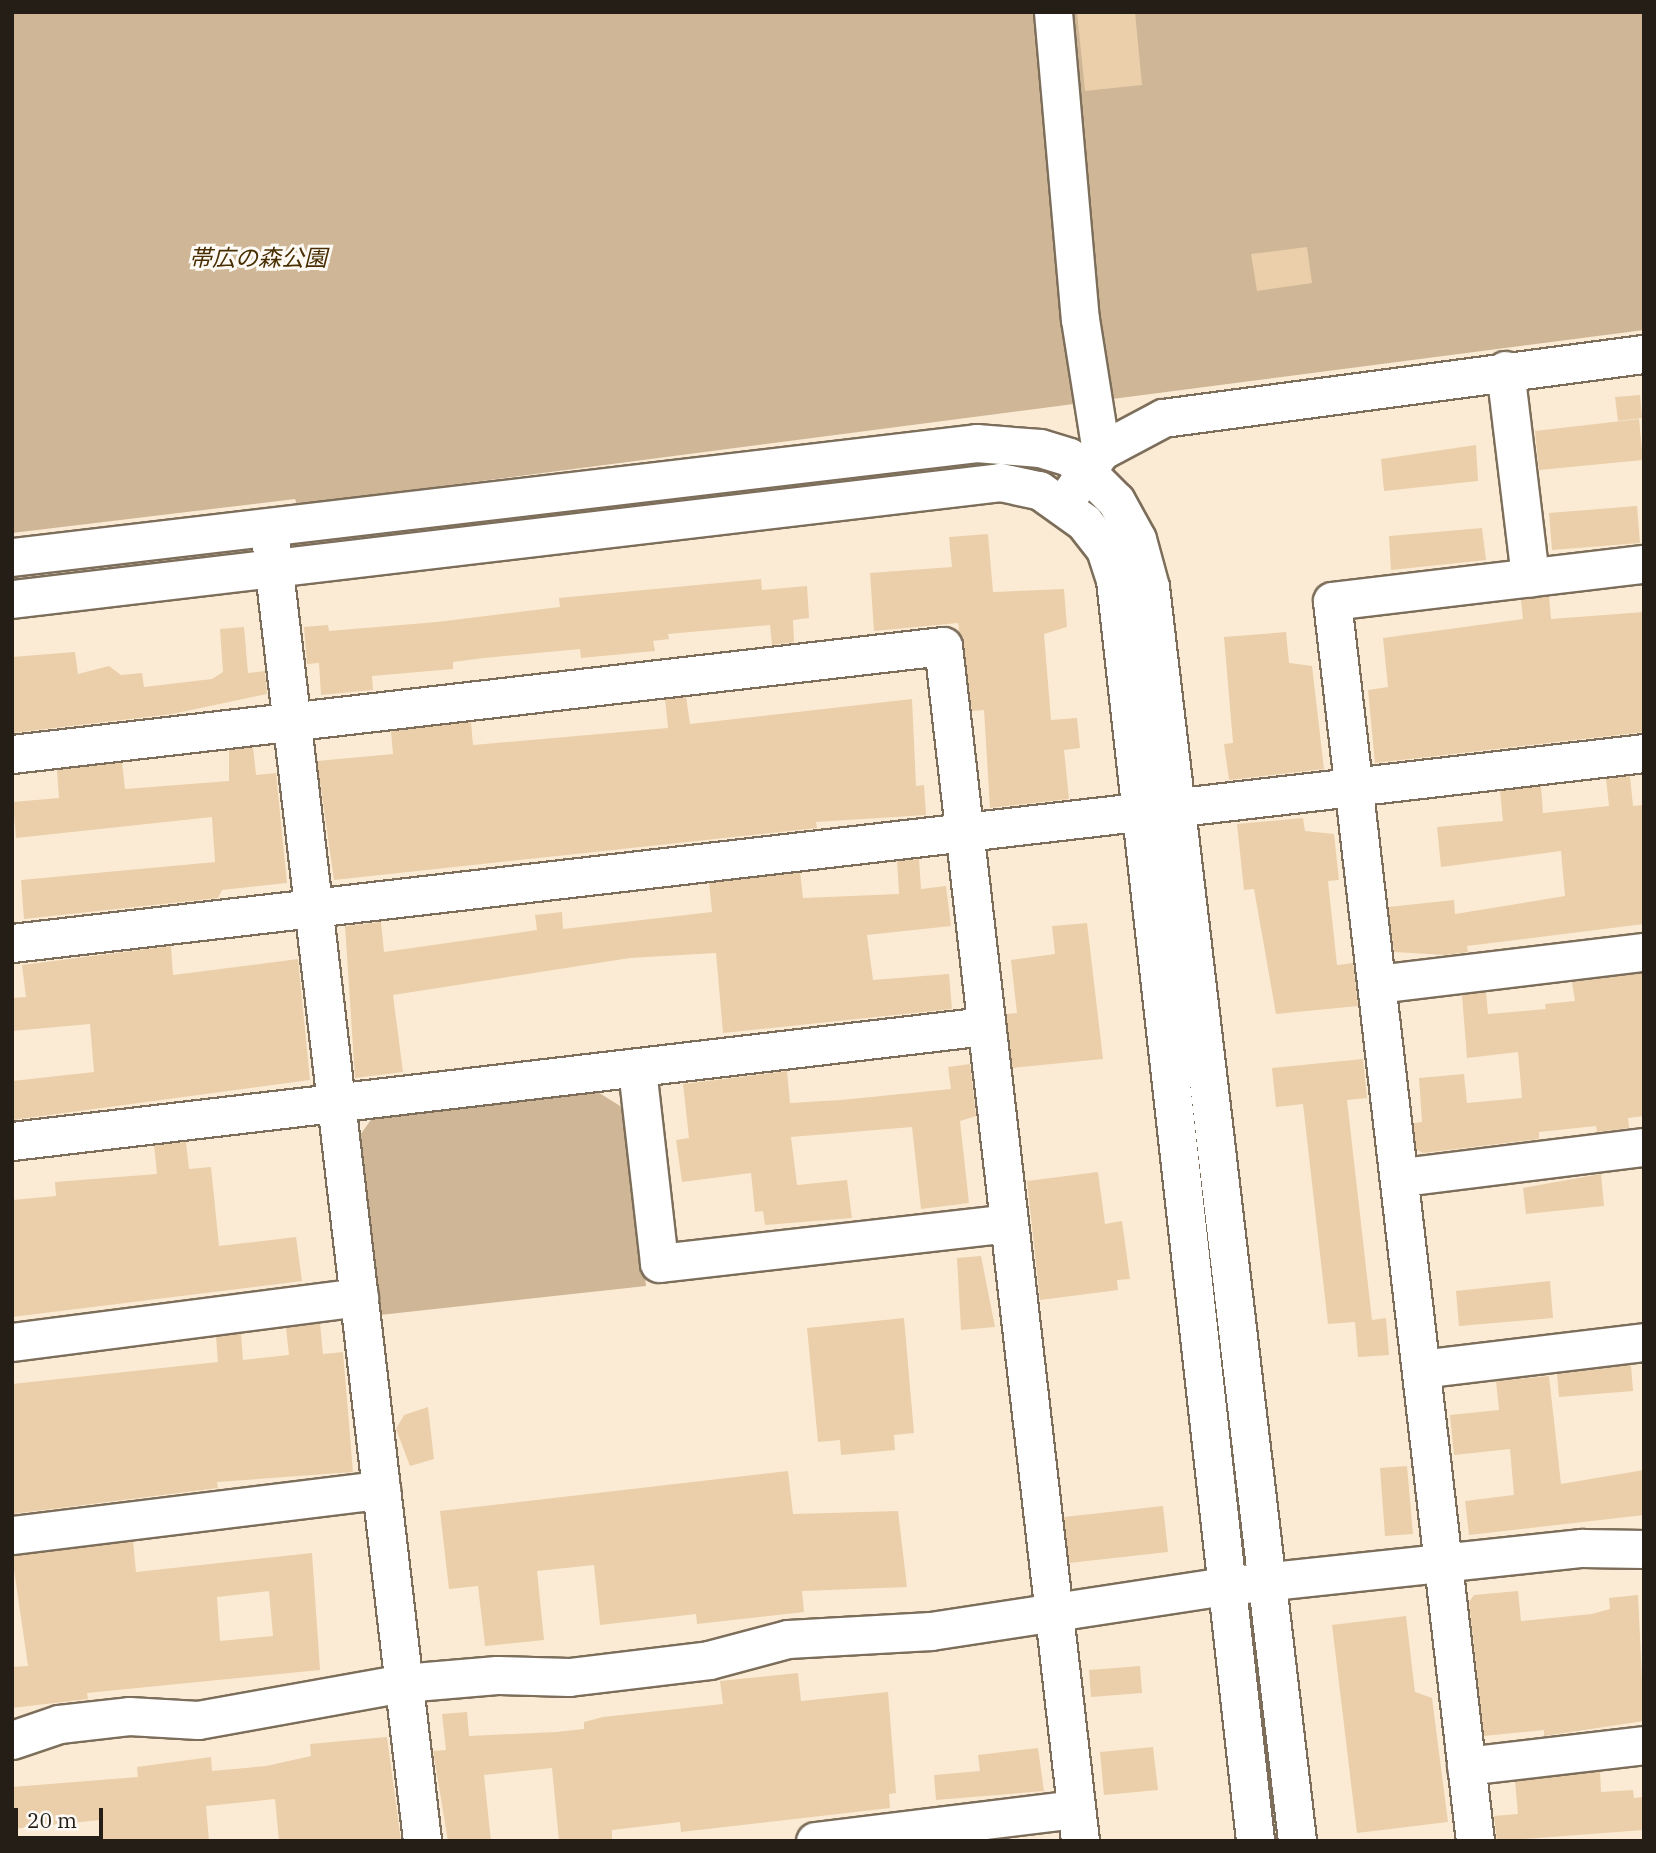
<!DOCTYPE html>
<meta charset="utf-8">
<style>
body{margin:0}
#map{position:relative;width:1656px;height:1853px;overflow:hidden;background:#fbebd4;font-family:"IBM Plex Serif","Noto Sans JP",serif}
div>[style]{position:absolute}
.green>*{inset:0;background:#ceb696}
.building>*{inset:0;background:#eacfaa}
.roads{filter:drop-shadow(2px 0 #7c6e5a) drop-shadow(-2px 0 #7c6e5a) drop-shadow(0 2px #7c6e5a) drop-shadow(0 -2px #7c6e5a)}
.minor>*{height:37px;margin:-18.5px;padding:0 18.5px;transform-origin:18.5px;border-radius:18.5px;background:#fff}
span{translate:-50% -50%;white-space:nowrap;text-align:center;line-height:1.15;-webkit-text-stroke:6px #fdfaf5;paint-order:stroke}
.park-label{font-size:23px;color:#482e00;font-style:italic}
.frame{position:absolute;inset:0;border:14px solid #241e16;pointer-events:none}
.scale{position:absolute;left:14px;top:1808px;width:89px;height:32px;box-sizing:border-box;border:4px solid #241e16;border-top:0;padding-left:9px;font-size:21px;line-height:24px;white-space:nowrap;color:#241e16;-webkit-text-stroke:5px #fdfaf5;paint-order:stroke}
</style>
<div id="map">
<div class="green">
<i style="clip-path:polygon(12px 12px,1644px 12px,1644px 330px,297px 505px,295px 499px,12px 533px)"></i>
<i style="clip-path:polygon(596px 1091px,625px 1109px,646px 1286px,380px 1315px,355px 1142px,373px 1117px)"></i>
</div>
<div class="building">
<i style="clip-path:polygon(1077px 12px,1135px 12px,1142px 85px,1085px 91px)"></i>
<i style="clip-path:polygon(1307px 247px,1312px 283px,1257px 291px,1251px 254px)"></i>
<i style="clip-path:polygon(1640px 395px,1642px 418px,1618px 421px,1615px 397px)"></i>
<i style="clip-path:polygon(1639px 419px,1643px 460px,1539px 470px,1535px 431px)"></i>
<i style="clip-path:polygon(1476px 445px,1478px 481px,1384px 491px,1381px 459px)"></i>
<i style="clip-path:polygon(1637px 506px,1640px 543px,1552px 550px,1549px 513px)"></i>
<i style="clip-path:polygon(1482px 528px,1486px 560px,1391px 570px,1389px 536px)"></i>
<i style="clip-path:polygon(988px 534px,993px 592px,1064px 589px,1067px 627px,1044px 634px,1051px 720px,1077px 718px,1080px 748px,1064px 750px,1069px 799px,990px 808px,984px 710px,972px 711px,958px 623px,874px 631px,870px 573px,952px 567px,949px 537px)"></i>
<i style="clip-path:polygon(761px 579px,762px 590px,807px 586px,809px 618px,793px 620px,794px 642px,772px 645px,770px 625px,668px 634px,669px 639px,653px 641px,655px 651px,581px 658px,580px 649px,484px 658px,453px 662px,453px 669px,372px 676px,373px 690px,321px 695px,319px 663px,307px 664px,304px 627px,328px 625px,329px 631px,437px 622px,560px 607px,559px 598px)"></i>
<i style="clip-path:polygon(1549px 596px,1551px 619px,1644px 612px,1644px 732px,1375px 763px,1368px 690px,1388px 687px,1383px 638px,1523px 619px,1521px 600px)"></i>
<i style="clip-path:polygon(244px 627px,248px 673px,265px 671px,267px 694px,172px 714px,12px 733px,12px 657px,75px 652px,78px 674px,109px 666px,121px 675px,142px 673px,144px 687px,212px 679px,223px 672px,220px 629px)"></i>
<i style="clip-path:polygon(1286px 632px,1289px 663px,1312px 666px,1324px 769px,1229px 780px,1224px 744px,1233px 743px,1224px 637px)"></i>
<i style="clip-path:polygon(686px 697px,690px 724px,912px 699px,916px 786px,924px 785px,926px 815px,816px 822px,817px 828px,334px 880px,317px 761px,393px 754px,391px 731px,471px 722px,473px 745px,668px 728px,665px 699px)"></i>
<i style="clip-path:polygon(253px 747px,256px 775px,276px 773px,287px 883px,222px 890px,218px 898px,24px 919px,21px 880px,215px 862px,212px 817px,16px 838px,13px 802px,59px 798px,57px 770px,122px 762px,125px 789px,229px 781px,229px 750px)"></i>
<i style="clip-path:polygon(1630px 776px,1633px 806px,1644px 805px,1644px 924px,1467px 946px,1468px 952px,1445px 955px,1394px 952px,1388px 907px,1454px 900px,1455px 914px,1565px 896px,1561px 851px,1441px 867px,1437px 827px,1503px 821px,1500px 791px,1541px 786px,1543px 813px,1609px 806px,1606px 779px)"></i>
<i style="clip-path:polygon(1303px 818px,1305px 831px,1334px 834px,1339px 880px,1328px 881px,1337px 965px,1353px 963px,1358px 1006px,1276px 1014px,1254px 889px,1244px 890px,1237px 824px)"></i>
<i style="clip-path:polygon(919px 859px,921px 889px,946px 886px,951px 926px,867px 935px,873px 980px,949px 974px,952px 1009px,723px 1033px,716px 953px,630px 958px,393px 995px,403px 1072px,355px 1078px,345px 926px,381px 922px,384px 952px,537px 930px,535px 915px,562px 912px,563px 929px,712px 912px,709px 883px,800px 872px,803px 898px,899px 894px,897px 861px)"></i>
<i style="clip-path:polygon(1087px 923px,1103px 1059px,1012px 1068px,1006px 1014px,1017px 1013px,1011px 960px,1055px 954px,1052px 926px)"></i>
<i style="clip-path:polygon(171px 946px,173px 975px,298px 959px,310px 1080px,12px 1120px,12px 1081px,94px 1072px,90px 1024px,12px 1031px,12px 998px,26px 997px,22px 965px)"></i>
<i style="clip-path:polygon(1644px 973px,1644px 1116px,1628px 1118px,1629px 1128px,1597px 1132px,1596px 1126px,1539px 1132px,1539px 1139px,1423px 1153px,1416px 1149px,1413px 1123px,1422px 1122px,1419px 1078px,1464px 1074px,1467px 1103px,1522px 1098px,1518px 1052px,1467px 1058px,1462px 995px,1486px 992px,1488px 1014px,1546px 1009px,1545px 1004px,1575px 1001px,1572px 982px)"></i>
<i style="clip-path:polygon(1363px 1059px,1367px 1098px,1347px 1100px,1372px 1320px,1386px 1318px,1389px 1355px,1358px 1357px,1355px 1322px,1328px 1324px,1303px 1104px,1276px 1107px,1272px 1068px)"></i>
<i style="clip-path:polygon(970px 1064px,976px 1116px,960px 1121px,969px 1203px,921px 1209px,912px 1127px,791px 1137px,797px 1185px,847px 1180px,852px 1218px,765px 1225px,763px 1211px,755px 1212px,751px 1173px,682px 1182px,676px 1140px,689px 1138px,683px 1084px,787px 1071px,790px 1103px,841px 1100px,951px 1089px,948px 1067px)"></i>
<i style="clip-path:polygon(186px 1142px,189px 1169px,211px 1167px,219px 1246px,296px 1237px,302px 1281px,12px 1317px,12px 1200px,56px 1196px,55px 1182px,157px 1174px,154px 1145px)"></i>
<i style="clip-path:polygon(1098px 1172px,1105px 1224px,1122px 1221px,1130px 1279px,1117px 1280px,1118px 1290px,1040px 1300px,1027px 1181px)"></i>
<i style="clip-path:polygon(1601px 1174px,1604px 1206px,1526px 1214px,1523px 1188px)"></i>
<i style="clip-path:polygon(981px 1256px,995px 1327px,961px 1330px,957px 1258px)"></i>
<i style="clip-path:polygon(1550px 1281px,1553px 1318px,1459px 1326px,1456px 1291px)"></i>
<i style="clip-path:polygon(904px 1318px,914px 1433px,894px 1435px,895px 1450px,841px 1455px,840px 1440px,818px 1442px,807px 1328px)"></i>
<i style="clip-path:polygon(320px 1323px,323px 1354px,343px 1352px,353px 1472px,217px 1482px,218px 1488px,12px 1514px,12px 1384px,218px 1362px,216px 1337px,241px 1333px,243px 1360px,289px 1355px,286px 1328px)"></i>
<i style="clip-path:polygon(1631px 1365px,1633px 1391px,1559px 1397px,1557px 1374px)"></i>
<i style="clip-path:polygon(1549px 1376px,1561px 1484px,1644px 1470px,1644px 1515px,1469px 1535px,1465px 1501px,1514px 1495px,1510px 1449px,1454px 1455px,1450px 1415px,1499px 1410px,1496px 1381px)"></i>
<i style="clip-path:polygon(428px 1407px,434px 1459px,410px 1466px,396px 1429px,404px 1415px)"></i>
<i style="clip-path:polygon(1407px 1466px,1413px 1534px,1385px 1536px,1380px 1468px)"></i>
<i style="clip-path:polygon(788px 1471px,793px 1514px,898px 1511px,907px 1587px,802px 1591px,804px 1612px,697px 1624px,696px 1614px,600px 1625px,594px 1565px,537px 1571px,544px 1640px,485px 1646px,478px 1586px,449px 1589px,440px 1511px)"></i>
<i style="clip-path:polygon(1163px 1506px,1168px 1552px,1069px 1563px,1064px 1517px)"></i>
<i style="clip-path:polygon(evenodd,133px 1541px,136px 1572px,312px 1553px,320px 1670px,87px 1693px,88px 1699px,12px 1708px,12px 1667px,28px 1666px,12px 1556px,133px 1541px,269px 1591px,273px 1636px,220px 1641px,217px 1597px,269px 1591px)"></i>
<i style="clip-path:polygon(1518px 1591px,1521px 1621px,1592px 1614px,1610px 1609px,1609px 1598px,1638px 1595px,1644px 1721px,1544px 1736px,1544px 1730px,1484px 1736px,1469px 1602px,1474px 1595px)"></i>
<i style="clip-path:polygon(1406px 1616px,1415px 1692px,1432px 1698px,1448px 1822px,1357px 1833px,1332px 1625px)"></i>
<i style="clip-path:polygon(1140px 1666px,1142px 1693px,1091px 1697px,1089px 1670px)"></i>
<i style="clip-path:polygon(798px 1673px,801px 1701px,888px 1692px,896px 1793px,889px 1794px,890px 1808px,681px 1832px,680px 1822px,612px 1830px,612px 1839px,559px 1841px,552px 1768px,484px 1775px,491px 1841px,448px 1841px,433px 1751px,446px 1750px,442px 1714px,467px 1712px,469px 1736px,556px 1732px,584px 1729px,584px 1722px,603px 1717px,723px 1704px,720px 1681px)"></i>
<i style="clip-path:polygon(387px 1737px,401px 1841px,279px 1841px,275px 1799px,206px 1806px,209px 1841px,101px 1841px,100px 1820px,12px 1829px,12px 1787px,138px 1777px,137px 1767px,211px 1757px,212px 1771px,266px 1766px,311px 1756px,310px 1744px)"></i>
<i style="clip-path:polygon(1153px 1747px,1158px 1790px,1104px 1795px,1100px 1752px)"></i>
<i style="clip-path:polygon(1038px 1748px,1044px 1791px,936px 1800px,934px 1775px,980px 1771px,978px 1755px)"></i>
<i style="clip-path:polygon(1600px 1771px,1601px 1792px,1633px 1790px,1634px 1798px,1644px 1797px,1644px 1830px,1497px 1841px,1494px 1816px,1518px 1814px,1515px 1781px)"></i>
</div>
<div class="roads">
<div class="minor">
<i style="left:1053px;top:12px;width:308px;rotate:85deg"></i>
<i style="left:1080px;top:319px;width:134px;rotate:81deg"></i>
<i style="left:1505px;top:370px;width:209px;rotate:83.1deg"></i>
<i style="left:1073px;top:490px;width:48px;rotate:-54.3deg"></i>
<i style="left:1101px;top:451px;width:70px;rotate:-28deg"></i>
<i style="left:1163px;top:418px;width:485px;rotate:-7.6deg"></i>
<i style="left:271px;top:545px;width:1305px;rotate:83.35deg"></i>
<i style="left:12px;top:557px;width:971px;rotate:-6.74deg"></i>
<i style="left:976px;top:443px;width:64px;rotate:4.5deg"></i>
<i style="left:1040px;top:448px;width:30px;rotate:17deg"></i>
<i style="left:1069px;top:457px;width:23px;rotate:40deg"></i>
<i style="left:1087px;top:472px;width:41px;rotate:45deg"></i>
<i style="left:1116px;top:501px;width:43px;rotate:61.1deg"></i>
<i style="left:1137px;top:539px;width:50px;rotate:74.8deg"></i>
<i style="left:1150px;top:587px;width:1263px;rotate:83.31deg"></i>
<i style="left:12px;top:599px;width:995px;rotate:-6.75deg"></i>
<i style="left:1000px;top:482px;width:40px;rotate:12deg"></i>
<i style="left:1039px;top:490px;width:55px;rotate:35.4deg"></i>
<i style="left:1084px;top:522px;width:34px;rotate:52deg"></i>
<i style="left:1105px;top:549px;width:33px;rotate:72deg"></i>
<i style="left:1115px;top:580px;width:1269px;rotate:83.66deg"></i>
<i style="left:12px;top:754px;width:937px;rotate:-6.62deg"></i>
<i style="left:943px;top:646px;width:1203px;rotate:83.46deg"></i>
<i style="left:12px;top:943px;width:1643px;rotate:-6.64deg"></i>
<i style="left:1378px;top:984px;width:268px;rotate:-6.9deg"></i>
<i style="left:637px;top:1069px;width:195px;rotate:83.5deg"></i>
<i style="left:659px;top:1263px;width:351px;rotate:-6.5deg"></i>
<i style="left:12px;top:1141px;width:980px;rotate:-6.74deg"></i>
<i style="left:1402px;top:1177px;width:244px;rotate:-7.1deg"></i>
<i style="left:12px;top:1342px;width:350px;rotate:-7.4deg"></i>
<i style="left:1421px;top:1369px;width:225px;rotate:-6.9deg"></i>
<i style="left:12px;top:1535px;width:372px;rotate:-7deg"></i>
<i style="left:12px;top:1740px;width:50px;rotate:-18.8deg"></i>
<i style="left:59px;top:1724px;width:70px;rotate:-6.5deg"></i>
<i style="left:129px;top:1716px;width:69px;rotate:3.3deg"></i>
<i style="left:198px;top:1720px;width:208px;rotate:-10.2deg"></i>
<i style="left:403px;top:1683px;width:94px;rotate:-4.9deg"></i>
<i style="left:497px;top:1675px;width:72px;rotate:1.6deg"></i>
<i style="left:569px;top:1677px;width:141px;rotate:-6.9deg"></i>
<i style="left:709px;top:1660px;width:82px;rotate:-14.9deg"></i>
<i style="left:788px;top:1639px;width:143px;rotate:-3.2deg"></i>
<i style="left:931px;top:1631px;width:297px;rotate:-8.7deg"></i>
<i style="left:1225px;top:1586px;width:359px;rotate:-6.1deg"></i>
<i style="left:1582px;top:1548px;width:62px;rotate:0.9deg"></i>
<i style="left:1466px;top:1766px;width:179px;rotate:-6.7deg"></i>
<i style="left:815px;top:1841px;width:263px;rotate:-7deg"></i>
<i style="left:1475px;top:1841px;width:1248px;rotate:-96.58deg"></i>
<i style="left:1332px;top:601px;width:314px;rotate:-6.8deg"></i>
</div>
</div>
<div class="park-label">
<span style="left:258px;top:257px">帯広の森公園</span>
</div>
<div class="frame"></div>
<div class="scale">20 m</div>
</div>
